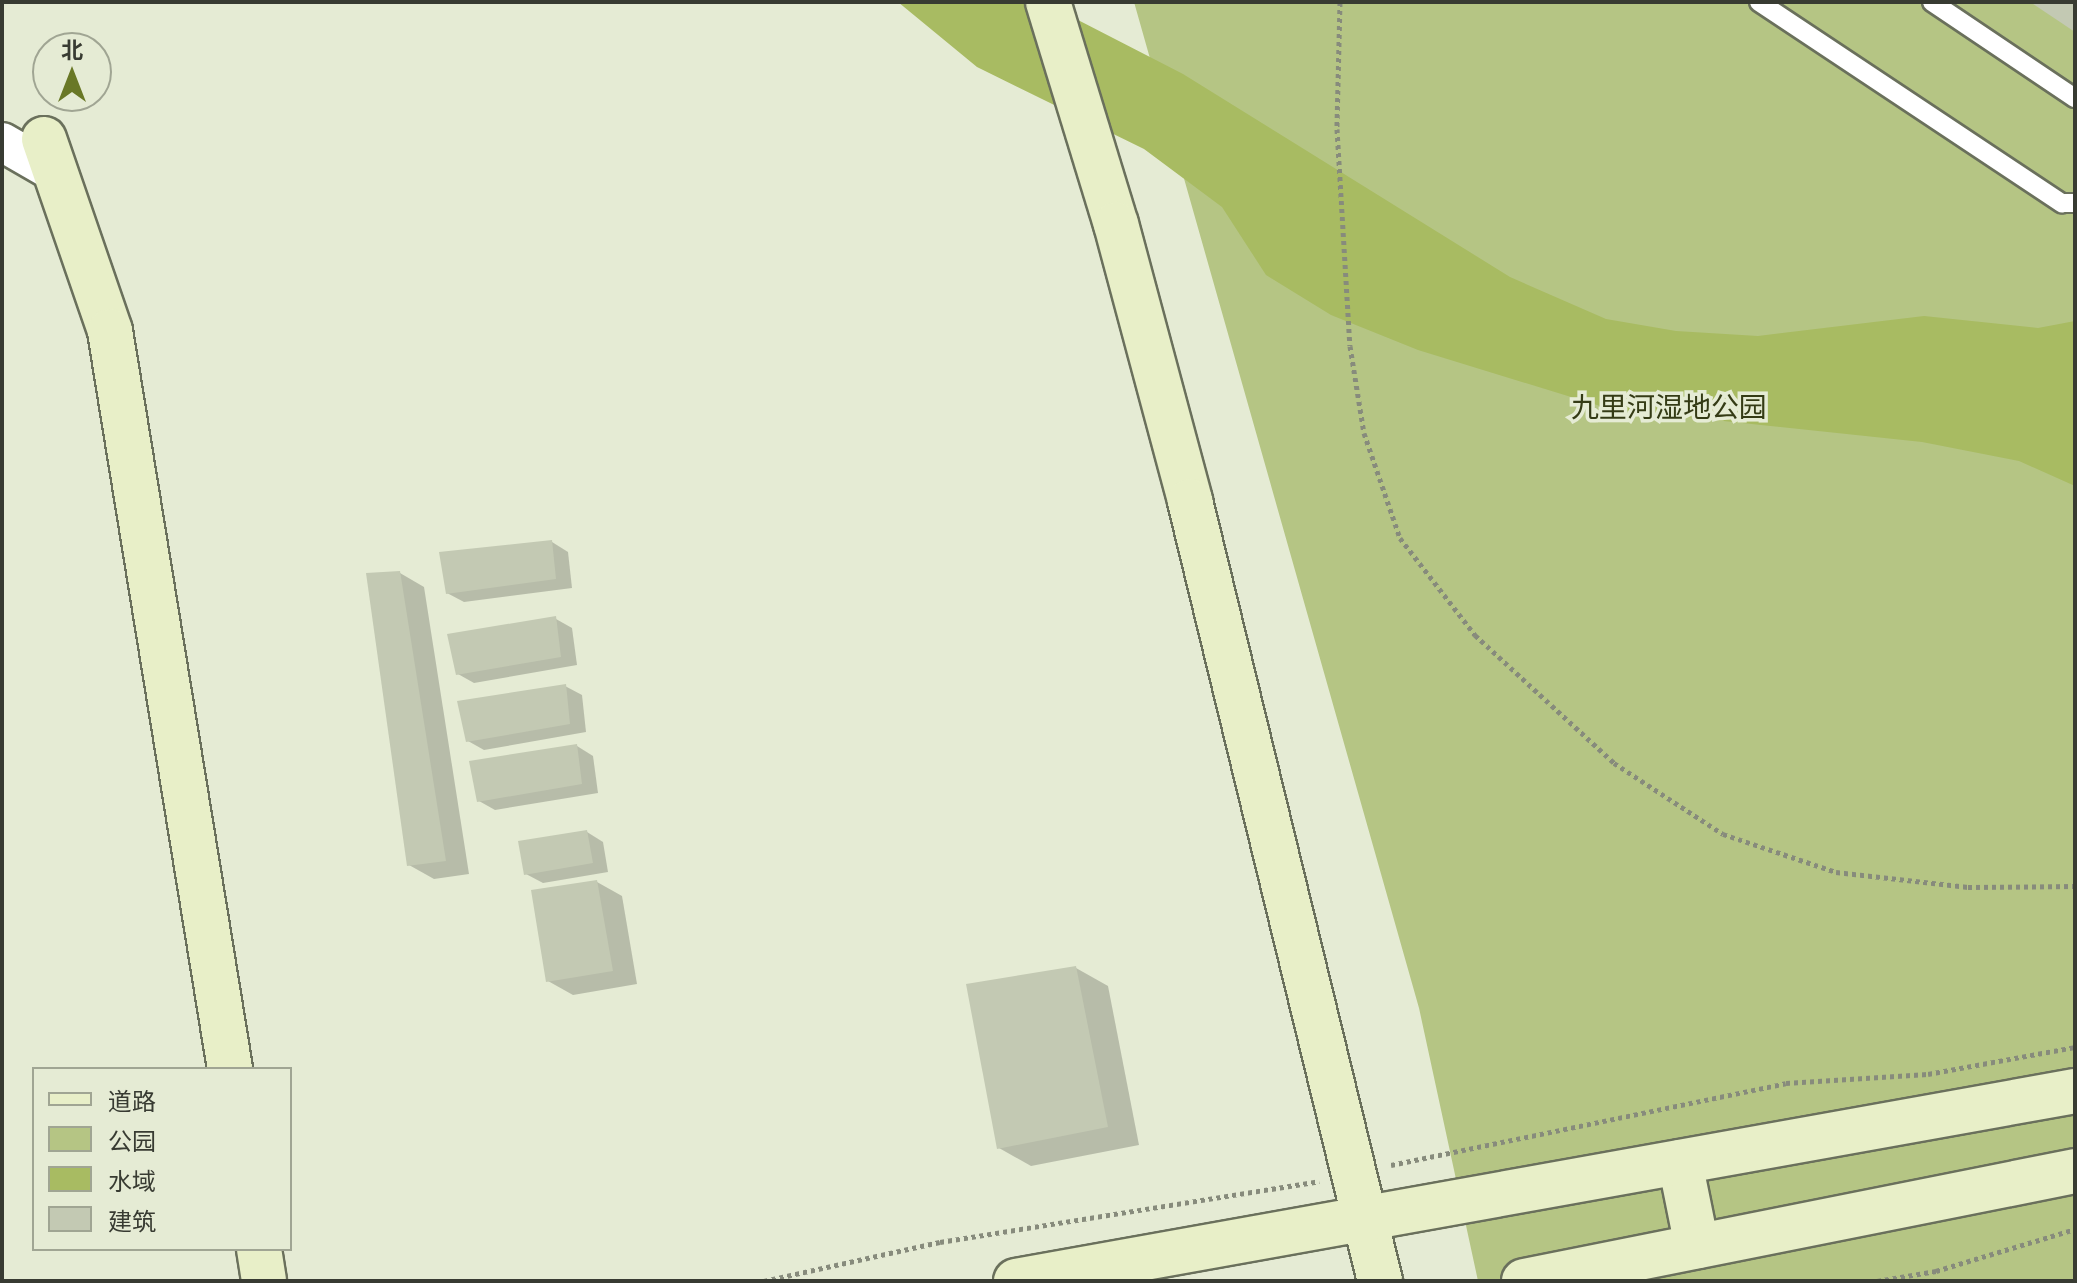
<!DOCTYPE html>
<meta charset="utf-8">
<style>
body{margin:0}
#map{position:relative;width:2077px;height:1283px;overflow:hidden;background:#e5ebd4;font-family:"Asap Condensed","Noto Sans SC",sans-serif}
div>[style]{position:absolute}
.green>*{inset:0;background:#b5c584}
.water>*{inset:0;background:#a8bb62}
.shadow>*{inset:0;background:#0003}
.building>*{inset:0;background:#c3c9b3}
.path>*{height:5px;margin-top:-2.5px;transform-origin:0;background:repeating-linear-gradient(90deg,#878b7c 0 4px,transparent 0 8px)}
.roads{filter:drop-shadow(2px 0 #6a705c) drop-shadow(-2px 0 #6a705c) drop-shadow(0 2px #6a705c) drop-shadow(0 -2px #6a705c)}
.lane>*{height:18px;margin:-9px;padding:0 9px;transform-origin:9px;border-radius:9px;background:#fff}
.street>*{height:38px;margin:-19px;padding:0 19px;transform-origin:19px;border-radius:19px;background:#fff}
.secondary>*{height:44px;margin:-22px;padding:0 22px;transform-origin:22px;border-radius:22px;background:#e8efc8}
span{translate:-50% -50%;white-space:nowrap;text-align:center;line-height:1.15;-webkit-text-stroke:7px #e5ebd4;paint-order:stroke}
.park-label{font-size:28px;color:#343b15}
.frame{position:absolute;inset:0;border:4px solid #383b32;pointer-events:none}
.legend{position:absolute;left:32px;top:1067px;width:260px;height:184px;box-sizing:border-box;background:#e5ebd4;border:2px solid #a0a593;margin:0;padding:10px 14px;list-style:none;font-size:24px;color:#383b32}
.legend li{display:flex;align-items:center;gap:16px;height:40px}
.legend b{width:40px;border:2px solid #a0a593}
.north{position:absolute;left:32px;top:32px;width:80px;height:80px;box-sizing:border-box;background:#e5ebd4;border:2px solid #a0a593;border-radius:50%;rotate:0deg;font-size:22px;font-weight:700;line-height:32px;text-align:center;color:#383b32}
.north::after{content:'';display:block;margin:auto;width:28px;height:36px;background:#697826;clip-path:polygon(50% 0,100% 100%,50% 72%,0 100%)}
</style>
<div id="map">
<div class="green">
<i style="clip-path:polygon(1134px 2px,2075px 2px,2075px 1281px,1478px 1281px,1419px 1008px)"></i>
</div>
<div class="water">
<i style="clip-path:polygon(898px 2px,1043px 2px,1183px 74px,1510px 277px,1606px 319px,1676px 331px,1758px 336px,1924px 316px,2038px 328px,2075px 321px,2075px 486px,2019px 461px,1922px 442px,1610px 409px,1418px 350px,1331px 315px,1266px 275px,1222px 207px,1144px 149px,977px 67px)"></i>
</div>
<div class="shadow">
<i style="clip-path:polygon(552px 542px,568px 552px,572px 588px,464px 602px,447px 593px)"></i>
<i style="clip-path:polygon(400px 573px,424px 587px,469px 874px,434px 879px,409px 865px)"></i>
<i style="clip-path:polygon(556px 619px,572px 628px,577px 665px,474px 683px,458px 674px)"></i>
<i style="clip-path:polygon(565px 686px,582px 695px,586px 732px,484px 750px,468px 741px)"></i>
<i style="clip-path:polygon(577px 746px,593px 756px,598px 793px,495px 810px,479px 801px)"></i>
<i style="clip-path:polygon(587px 832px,603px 842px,608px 872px,543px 883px,526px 874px)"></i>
<i style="clip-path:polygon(597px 882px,622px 896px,637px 984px,573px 995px,548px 981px)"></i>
<i style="clip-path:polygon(1076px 968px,1108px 986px,1139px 1145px,1031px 1166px,999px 1148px)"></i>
</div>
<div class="building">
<i style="clip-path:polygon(2030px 2px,2075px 2px,2075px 32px)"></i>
<i style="clip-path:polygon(552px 540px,556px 579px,446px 594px,439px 552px)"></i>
<i style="clip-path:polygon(400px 571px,446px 861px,407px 866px,366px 573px)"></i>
<i style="clip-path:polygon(556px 616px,561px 657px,456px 675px,447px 634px)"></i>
<i style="clip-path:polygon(566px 684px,570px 724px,466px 742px,457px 701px)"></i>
<i style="clip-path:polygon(577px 744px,582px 784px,477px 802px,469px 761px)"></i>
<i style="clip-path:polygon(587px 830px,593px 863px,524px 875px,518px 841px)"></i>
<i style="clip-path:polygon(597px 880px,613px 971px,546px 982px,531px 890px)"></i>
<i style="clip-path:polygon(1076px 966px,1108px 1127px,997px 1149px,966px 984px)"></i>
</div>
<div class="path">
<i style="left:1340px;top:2px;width:127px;rotate:91.4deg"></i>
<i style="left:1337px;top:129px;width:217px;rotate:86.6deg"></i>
<i style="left:1350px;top:346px;width:88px;rotate:80.9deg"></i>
<i style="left:1364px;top:433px;width:111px;rotate:71.1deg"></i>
<i style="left:1400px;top:538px;width:123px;rotate:52.3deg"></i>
<i style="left:1475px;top:635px;width:189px;rotate:42.6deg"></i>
<i style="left:1614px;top:763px;width:130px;rotate:33.1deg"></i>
<i style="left:1723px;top:834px;width:119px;rotate:18.6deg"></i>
<i style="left:1836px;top:872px;width:133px;rotate:6.5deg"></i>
<i style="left:1968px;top:887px;width:107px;rotate:-0.5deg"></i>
<i style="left:1391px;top:1165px;width:403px;rotate:-11.7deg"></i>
<i style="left:1786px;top:1083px;width:142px;rotate:-3.6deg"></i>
<i style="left:1928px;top:1074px;width:149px;rotate:-10.4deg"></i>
<i style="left:764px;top:1281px;width:180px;rotate:-12.5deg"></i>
<i style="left:940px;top:1242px;width:384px;rotate:-9.1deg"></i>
<i style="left:1877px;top:1281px;width:60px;rotate:-9.6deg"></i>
<i style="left:1936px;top:1271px;width:145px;rotate:-16.8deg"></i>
</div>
<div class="roads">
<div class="lane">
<i style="left:1759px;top:2px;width:364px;rotate:33.6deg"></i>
<i style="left:2062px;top:203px;width:13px"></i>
<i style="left:1932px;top:2px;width:172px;rotate:33.9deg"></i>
</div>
<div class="street">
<i style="left:2px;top:142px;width:62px;rotate:29.9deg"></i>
</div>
<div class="secondary">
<i style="left:1048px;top:2px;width:232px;rotate:73deg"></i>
<i style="left:1116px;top:224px;width:287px;rotate:75deg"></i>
<i style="left:1190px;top:501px;width:803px;rotate:76.31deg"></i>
<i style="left:44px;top:139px;width:203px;rotate:71deg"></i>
<i style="left:110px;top:331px;width:748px;rotate:80.76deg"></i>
<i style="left:1680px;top:1162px;width:86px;rotate:78.6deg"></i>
<i style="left:259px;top:1249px;width:32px;rotate:81deg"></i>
<i style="left:1016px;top:1281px;width:1076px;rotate:-10.17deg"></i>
<i style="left:1524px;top:1281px;width:562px;rotate:-11.29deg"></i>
</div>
</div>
<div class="park-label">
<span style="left:1669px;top:407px">九里河湿地公园</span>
</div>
<div class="frame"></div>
<ul class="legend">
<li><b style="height:10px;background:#e8efc8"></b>道路</li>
<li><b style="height:22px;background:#b5c584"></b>公园</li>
<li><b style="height:22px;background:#a8bb62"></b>水域</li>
<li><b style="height:22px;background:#c3c9b3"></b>建筑</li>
</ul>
<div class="north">北</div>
</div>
